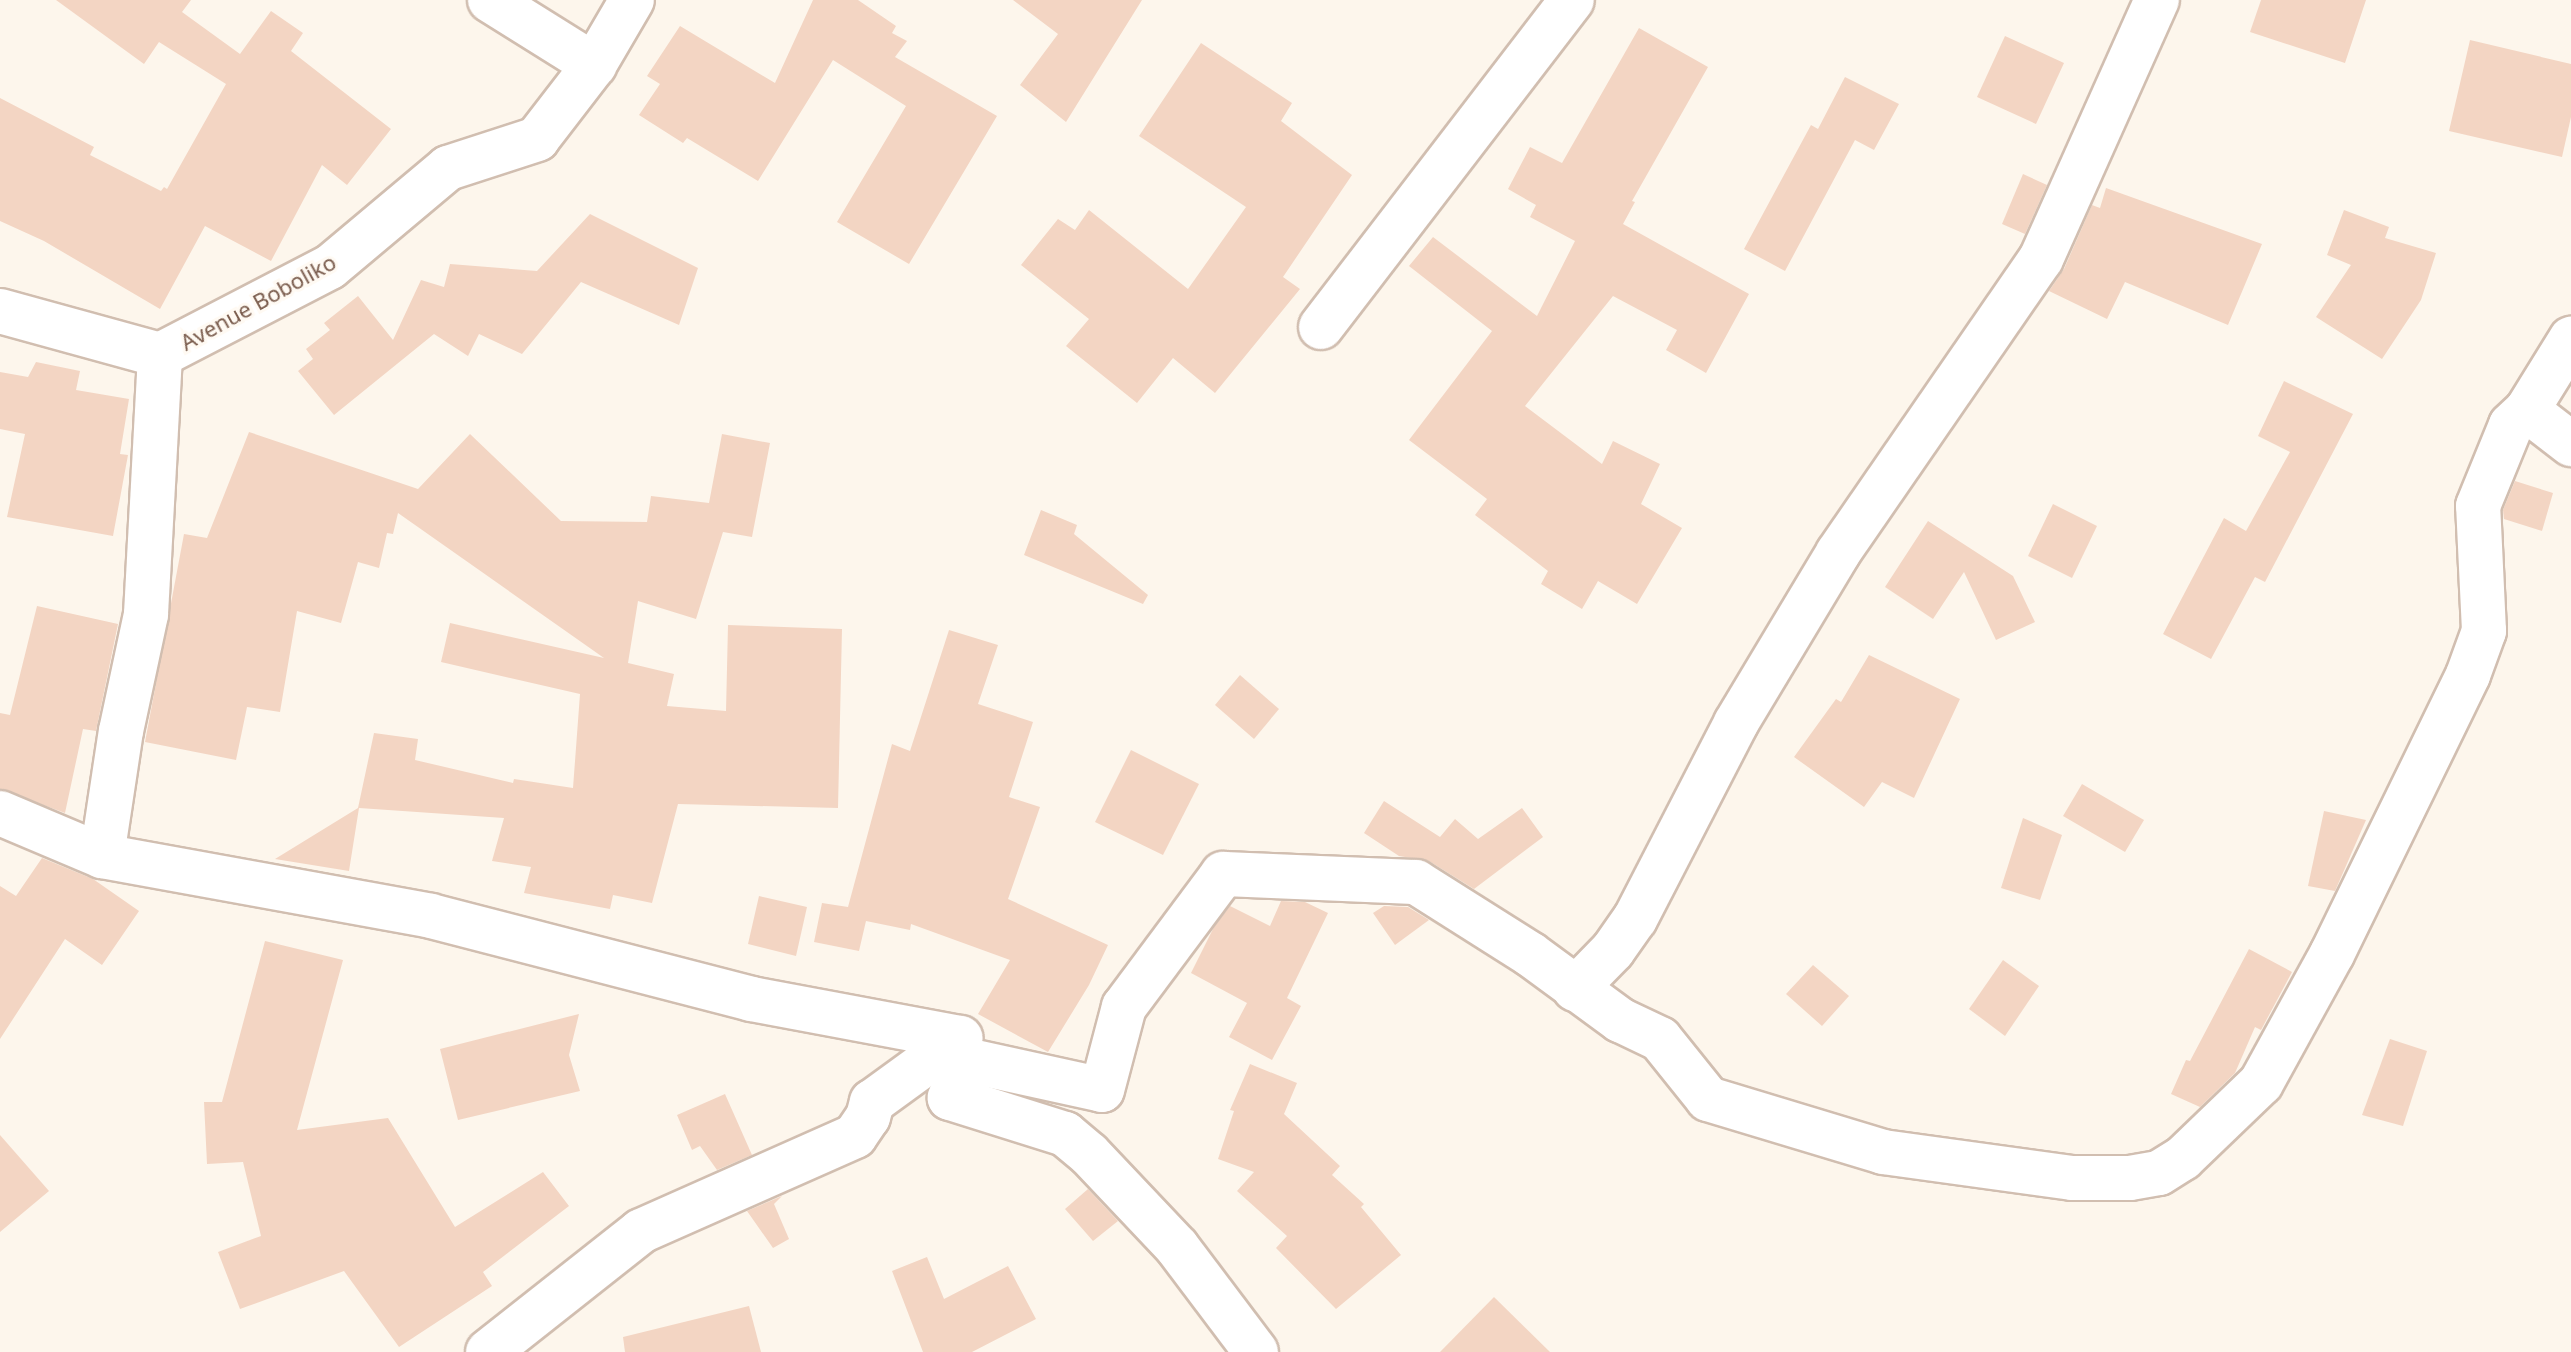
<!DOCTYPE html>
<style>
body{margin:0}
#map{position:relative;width:2571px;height:1352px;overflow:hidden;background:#fdf6ec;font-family:"Noto Sans",sans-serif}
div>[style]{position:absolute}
.building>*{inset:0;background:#f3d5c3}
.roads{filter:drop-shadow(2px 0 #d1beb0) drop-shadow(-2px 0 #d1beb0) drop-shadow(0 2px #d1beb0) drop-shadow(0 -2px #d1beb0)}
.minor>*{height:44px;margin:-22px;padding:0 22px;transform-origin:22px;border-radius:22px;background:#fff}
span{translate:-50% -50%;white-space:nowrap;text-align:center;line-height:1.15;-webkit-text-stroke:6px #fffaf3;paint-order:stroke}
.street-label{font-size:22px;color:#7a5c4d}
</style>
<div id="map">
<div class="building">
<i style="clip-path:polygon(56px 0,191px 0,182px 12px,240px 54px,271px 11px,303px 33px,291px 51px,391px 129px,347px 185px,322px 165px,271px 261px,205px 226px,160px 309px,44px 241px,0 221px,0 98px,94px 147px,90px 155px,161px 191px,164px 187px,167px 189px,226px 84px,159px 42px,144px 64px)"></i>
<i style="clip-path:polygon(813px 0,858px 0,896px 26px,892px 33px,907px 41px,895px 57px,997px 116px,909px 264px,837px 222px,906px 106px,833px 60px,758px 181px,687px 138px,683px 143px,639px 115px,660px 84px,647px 76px,680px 26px,775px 83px)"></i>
<i style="clip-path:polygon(1013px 0,1142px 0,1066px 122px,1020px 85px,1058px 34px)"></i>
<i style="clip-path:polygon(2261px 0,2366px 0,2345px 63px,2250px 32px)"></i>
<i style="clip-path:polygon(1639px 28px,1708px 67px,1632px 201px,1635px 202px,1623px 224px,1749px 294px,1706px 373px,1666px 350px,1677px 330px,1613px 296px,1525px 406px,1602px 464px,1613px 441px,1660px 464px,1641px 504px,1682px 528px,1637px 604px,1598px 581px,1582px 609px,1541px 584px,1548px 571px,1475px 515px,1487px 499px,1409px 440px,1492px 331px,1409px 266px,1433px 237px,1537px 316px,1575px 241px,1530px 217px,1536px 205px,1508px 189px,1530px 147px,1562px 163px)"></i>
<i style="clip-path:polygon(2005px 36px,2064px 63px,2036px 124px,1977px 97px)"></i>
<i style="clip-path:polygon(2470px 40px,2571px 64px,2571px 117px,2562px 157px,2449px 131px)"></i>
<i style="clip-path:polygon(1201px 43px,1292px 103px,1281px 121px,1352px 175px,1283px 277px,1300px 289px,1215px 393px,1173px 358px,1137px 403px,1066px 346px,1089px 319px,1021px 265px,1058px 219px,1075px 230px,1089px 210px,1188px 289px,1246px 207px,1139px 136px)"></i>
<i style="clip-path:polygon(1845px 77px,1899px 104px,1874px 150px,1855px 140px,1785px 271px,1744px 249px,1811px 125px,1818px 129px)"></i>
<i style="clip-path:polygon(2023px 174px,2047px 185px,2025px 234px,2002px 224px)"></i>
<i style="clip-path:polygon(2106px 188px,2262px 244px,2228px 325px,2125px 282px,2107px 319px,2049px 291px,2064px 269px,2092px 205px,2100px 208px)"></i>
<i style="clip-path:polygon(2344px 210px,2389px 227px,2385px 238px,2436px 253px,2421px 300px,2382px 359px,2316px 317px,2351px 265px,2327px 255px)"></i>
<i style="clip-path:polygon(590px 214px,698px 268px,679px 325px,581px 282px,522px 354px,479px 334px,468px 356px,434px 334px,334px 415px,298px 371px,313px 359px,306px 349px,330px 330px,324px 323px,358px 296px,393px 340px,421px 280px,444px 287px,450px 264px,537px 271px)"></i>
<i style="clip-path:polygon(36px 362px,80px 371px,76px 390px,129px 399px,120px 454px,128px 455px,113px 536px,7px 517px,25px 434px,0 429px,0 372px,28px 377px)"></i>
<i style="clip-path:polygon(2284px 381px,2353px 414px,2265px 582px,2255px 577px,2211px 659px,2163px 634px,2224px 518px,2246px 531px,2290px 452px,2258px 436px)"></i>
<i style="clip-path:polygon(249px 432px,418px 489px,470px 434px,561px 521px,647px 522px,651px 496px,709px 503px,722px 434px,770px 443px,752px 537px,723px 532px,696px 619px,638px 601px,628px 663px,674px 674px,667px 706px,726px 711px,728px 625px,842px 629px,838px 808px,678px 804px,652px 903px,613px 895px,610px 909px,524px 893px,531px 867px,492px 861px,504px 818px,359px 808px,349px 871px,275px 859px,358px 808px,374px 733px,418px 739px,415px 760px,513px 783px,514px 779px,573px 788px,580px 694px,441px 662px,450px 623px,604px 658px,398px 513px,393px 534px,387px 533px,379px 568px,358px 562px,341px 623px,297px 611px,280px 712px,247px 707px,236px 760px,145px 742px,184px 534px,207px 538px)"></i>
<i style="clip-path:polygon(2515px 481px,2553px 493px,2542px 531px,2504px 519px,2503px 510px)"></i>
<i style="clip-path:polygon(2053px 504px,2097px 526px,2072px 578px,2028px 556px)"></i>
<i style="clip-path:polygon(1041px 510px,1077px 525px,1074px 534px,1148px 595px,1143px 604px,1024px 555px)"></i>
<i style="clip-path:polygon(1928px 521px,2013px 576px,2035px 622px,1996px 640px,1964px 572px,1933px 619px,1885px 587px)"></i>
<i style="clip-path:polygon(37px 606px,118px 624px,96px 731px,83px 729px,65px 813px,0 789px,0 713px,10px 715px)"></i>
<i style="clip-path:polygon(949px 630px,998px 645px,978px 704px,1033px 722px,1009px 797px,1040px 807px,1008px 899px,1108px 945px,1089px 985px,1048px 1052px,978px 1014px,1010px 960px,911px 924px,910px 930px,866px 921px,859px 951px,814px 942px,822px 903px,848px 907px,892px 744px,910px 751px)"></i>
<i style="clip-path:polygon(1869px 655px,1960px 699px,1914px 798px,1882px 782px,1864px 807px,1794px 757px,1836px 699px,1841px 702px)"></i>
<i style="clip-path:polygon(1240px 675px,1279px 709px,1254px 739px,1215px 705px)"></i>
<i style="clip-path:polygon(1131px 750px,1199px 784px,1163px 855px,1095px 822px)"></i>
<i style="clip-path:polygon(2082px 784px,2144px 820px,2125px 852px,2063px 816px)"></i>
<i style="clip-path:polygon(1384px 801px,1440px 837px,1455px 819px,1478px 839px,1522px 808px,1543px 837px,1474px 889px,1429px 861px,1399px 856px,1364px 833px)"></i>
<i style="clip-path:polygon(2324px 811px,2366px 820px,2335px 891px,2308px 886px)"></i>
<i style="clip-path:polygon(2023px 818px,2062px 835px,2040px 900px,2001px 888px)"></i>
<i style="clip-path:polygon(42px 858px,93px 879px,139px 911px,102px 965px,65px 939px,0 1039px,0 886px,16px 896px)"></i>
<i style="clip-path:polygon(759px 896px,807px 907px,796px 956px,748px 944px)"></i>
<i style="clip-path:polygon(1281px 901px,1305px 902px,1328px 913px,1287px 998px,1301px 1006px,1272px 1060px,1229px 1037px,1247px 1003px,1191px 973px,1214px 927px,1230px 906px,1270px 926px)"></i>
<i style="clip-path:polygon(1384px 906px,1408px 907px,1429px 920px,1395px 945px,1373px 913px)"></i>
<i style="clip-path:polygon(265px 941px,343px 960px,297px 1130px,388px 1118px,455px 1227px,543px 1172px,569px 1206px,483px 1272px,492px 1286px,399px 1347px,344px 1271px,240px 1309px,218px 1252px,261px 1236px,243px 1162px,207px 1164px,204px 1102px,222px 1102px)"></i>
<i style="clip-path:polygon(2249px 949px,2292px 972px,2261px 1030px,2255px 1027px,2235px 1073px,2200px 1107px,2171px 1094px,2186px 1060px,2190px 1061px)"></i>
<i style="clip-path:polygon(2003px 960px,2039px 986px,2005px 1036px,1969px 1009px)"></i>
<i style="clip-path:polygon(1813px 965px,1849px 996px,1822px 1026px,1786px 994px)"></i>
<i style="clip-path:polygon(579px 1014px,569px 1055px,580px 1091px,458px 1120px,440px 1049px)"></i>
<i style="clip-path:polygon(2390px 1039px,2427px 1051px,2403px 1126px,2362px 1115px)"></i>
<i style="clip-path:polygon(1250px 1064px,1297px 1083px,1284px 1114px,1340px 1166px,1332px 1175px,1364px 1204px,1361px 1207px,1401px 1255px,1336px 1309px,1276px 1248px,1287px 1236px,1237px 1191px,1254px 1172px,1218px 1159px,1234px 1111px,1230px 1110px)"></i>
<i style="clip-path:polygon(725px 1094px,752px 1155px,717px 1170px,700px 1146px,692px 1150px,677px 1115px)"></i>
<i style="clip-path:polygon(0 1135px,49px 1191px,0 1232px)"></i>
<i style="clip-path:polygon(1088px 1189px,1118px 1221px,1093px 1241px,1065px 1209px)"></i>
<i style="clip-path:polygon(782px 1196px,774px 1204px,789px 1239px,773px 1248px,747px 1211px)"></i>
<i style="clip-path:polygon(927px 1257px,944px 1299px,1008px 1266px,1036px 1319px,972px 1352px,923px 1352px,892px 1271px)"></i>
<i style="clip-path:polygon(1494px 1297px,1550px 1352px,1440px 1352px)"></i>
<i style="clip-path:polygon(749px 1306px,761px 1352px,625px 1352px,623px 1337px)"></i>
</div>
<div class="roads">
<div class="minor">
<i style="left:490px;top:0;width:123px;rotate:32deg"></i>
<i style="left:0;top:311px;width:166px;rotate:15.4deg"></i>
<i style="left:1321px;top:327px;width:412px;rotate:-52.5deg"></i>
<i style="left:160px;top:355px;width:191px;rotate:-27.4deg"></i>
<i style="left:330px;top:267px;width:154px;rotate:-40deg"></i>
<i style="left:448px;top:168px;width:94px;rotate:-18deg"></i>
<i style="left:537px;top:139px;width:93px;rotate:-52.4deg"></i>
<i style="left:594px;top:65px;width:75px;rotate:-59.7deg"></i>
<i style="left:2527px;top:410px;width:56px;rotate:37.7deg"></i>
<i style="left:0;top:813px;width:111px;rotate:22.9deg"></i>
<i style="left:102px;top:856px;width:334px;rotate:10.3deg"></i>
<i style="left:431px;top:916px;width:331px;rotate:14.5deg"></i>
<i style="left:751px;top:999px;width:213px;rotate:10.6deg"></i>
<i style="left:102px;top:856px;width:126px;rotate:-81.4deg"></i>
<i style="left:121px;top:731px;width:120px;rotate:-77.9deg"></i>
<i style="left:146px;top:614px;width:259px;rotate:-86.9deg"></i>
<i style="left:1575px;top:989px;width:54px;rotate:-45.7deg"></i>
<i style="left:1613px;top:950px;width:38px;rotate:-55deg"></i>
<i style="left:1635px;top:919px;width:220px;rotate:-62.7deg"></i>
<i style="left:1736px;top:723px;width:198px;rotate:-59deg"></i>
<i style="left:1838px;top:553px;width:357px;rotate:-55.4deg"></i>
<i style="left:2041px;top:259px;width:284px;rotate:-65.9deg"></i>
<i style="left:488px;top:1352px;width:195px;rotate:-38.3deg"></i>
<i style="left:641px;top:1231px;width:234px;rotate:-23.9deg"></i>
<i style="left:855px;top:1136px;width:23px;rotate:-56deg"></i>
<i style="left:868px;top:1117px;width:16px;rotate:-75deg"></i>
<i style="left:872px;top:1102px;width:109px;rotate:-36deg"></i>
<i style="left:1256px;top:1352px;width:131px;rotate:-127deg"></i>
<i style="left:1177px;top:1247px;width:128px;rotate:-133.4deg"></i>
<i style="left:1089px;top:1154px;width:31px;rotate:-140deg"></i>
<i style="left:1065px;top:1134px;width:121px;rotate:-162.6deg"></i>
<i style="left:950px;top:1098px;width:41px;rotate:-67.2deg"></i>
<i style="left:966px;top:1060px;width:139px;rotate:12.4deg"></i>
<i style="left:1102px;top:1090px;width:86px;rotate:-75.2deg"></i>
<i style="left:1124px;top:1007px;width:166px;rotate:-53.3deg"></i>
<i style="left:1223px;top:874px;width:193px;rotate:2.4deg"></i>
<i style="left:1416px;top:882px;width:135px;rotate:32.3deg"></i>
<i style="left:1530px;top:954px;width:112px;rotate:36.3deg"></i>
<i style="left:1620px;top:1020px;width:44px;rotate:25.4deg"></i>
<i style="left:1660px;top:1039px;width:77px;rotate:51.3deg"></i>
<i style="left:1708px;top:1099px;width:183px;rotate:16.8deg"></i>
<i style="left:1883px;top:1152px;width:191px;rotate:7.8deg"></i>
<i style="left:2072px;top:1178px;width:58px"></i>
<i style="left:2130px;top:1178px;width:29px;rotate:-10deg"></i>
<i style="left:2159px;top:1173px;width:28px;rotate:-32deg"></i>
<i style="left:2183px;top:1158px;width:108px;rotate:-43.9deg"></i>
<i style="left:2261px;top:1083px;width:147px;rotate:-61.2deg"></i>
<i style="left:2332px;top:954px;width:310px;rotate:-64deg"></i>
<i style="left:2468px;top:675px;width:47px;rotate:-70deg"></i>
<i style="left:2484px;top:631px;width:125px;rotate:-92.7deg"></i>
<i style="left:2478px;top:506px;width:87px;rotate:-67.8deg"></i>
<i style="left:2511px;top:425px;width:22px;rotate:-43deg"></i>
<i style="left:2527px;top:410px;width:84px;rotate:-58.2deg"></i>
</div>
</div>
<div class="street-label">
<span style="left:258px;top:302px;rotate:-29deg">Avenue Boboliko</span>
</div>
</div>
